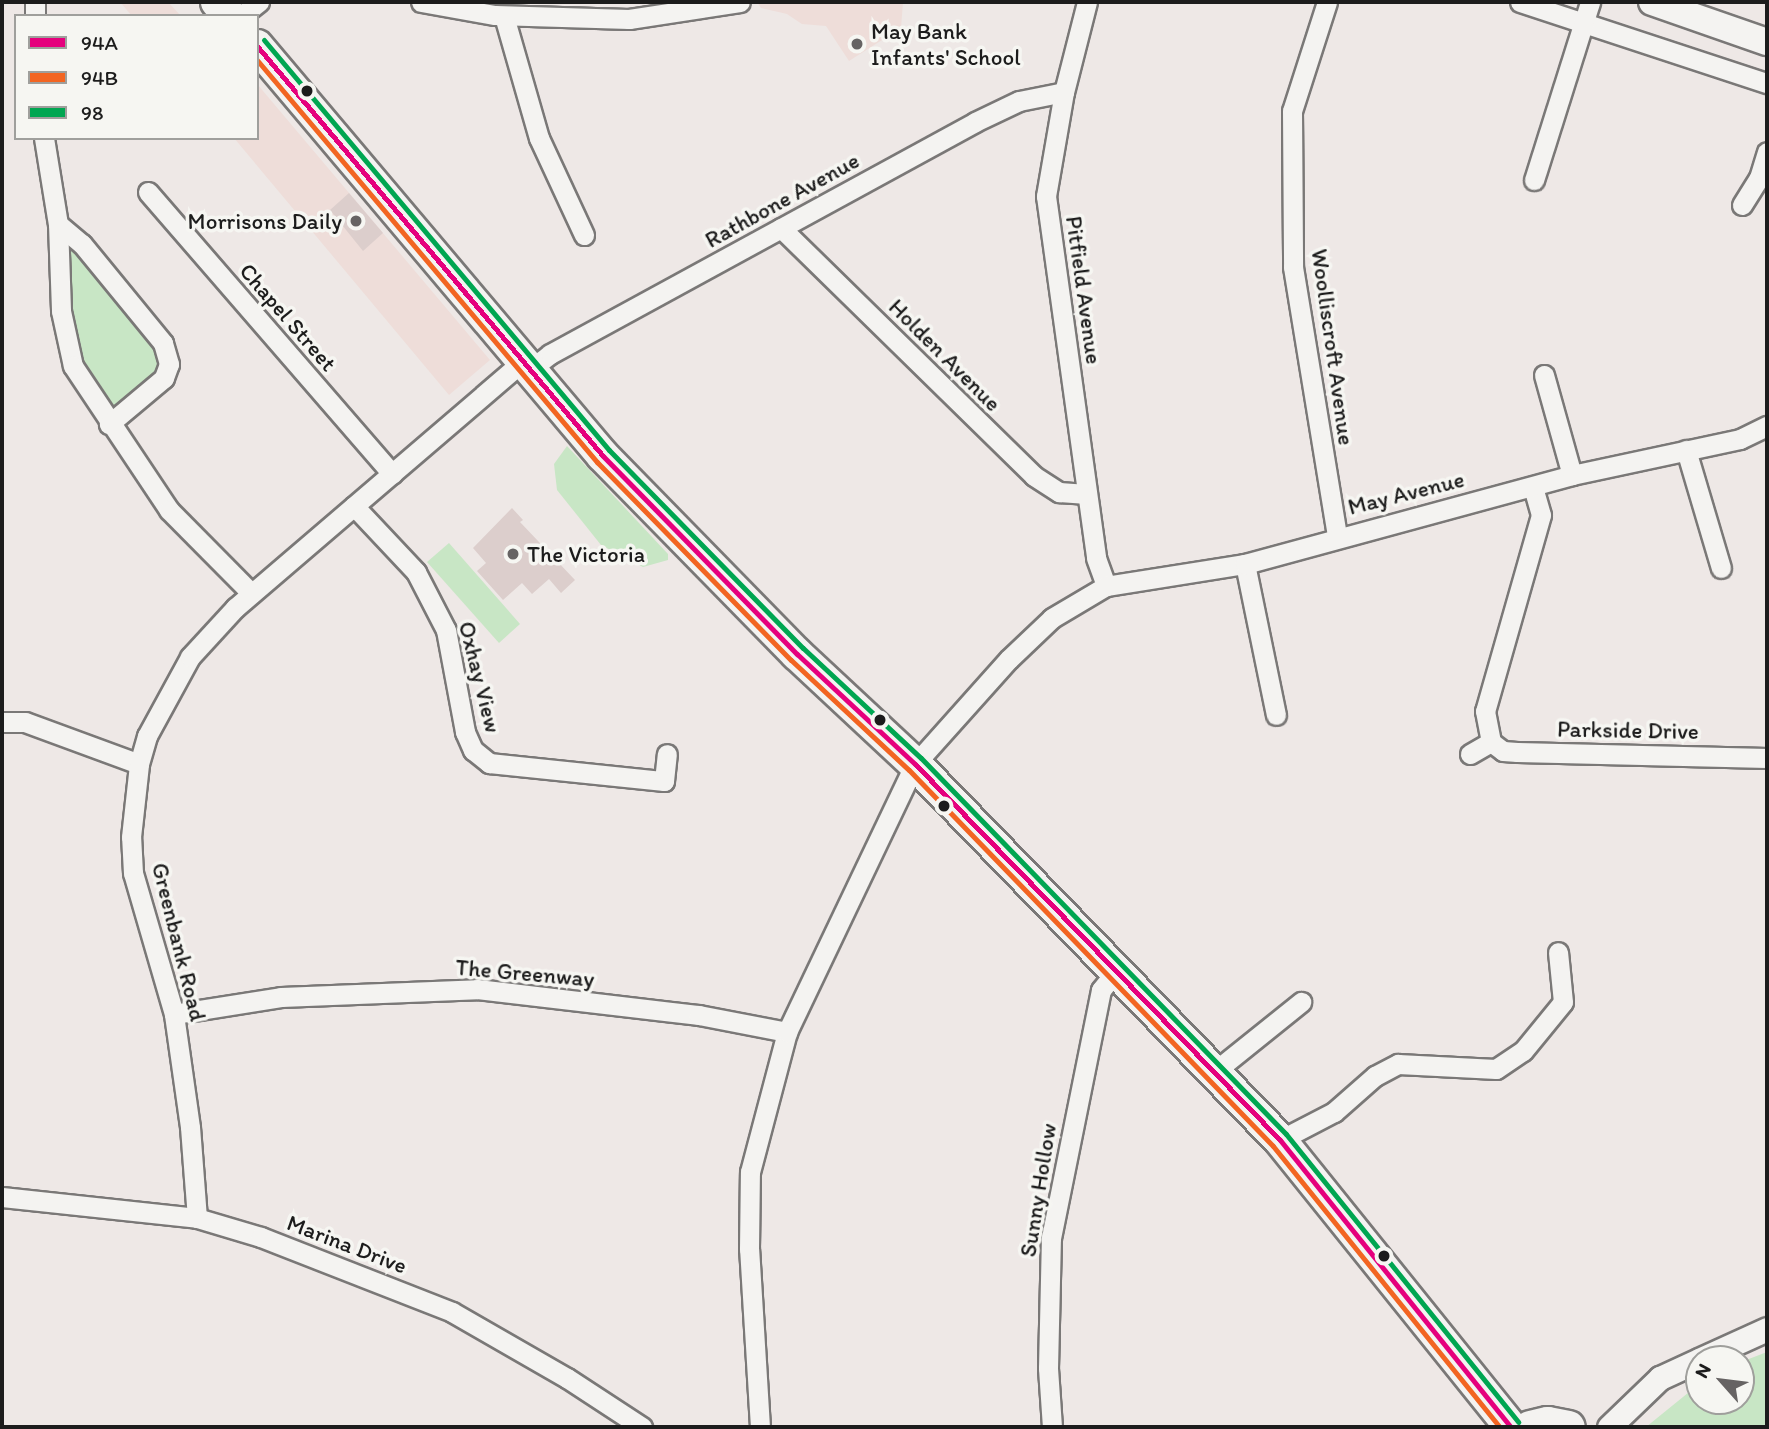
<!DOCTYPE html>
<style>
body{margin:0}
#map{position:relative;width:1769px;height:1429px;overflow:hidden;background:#eee8e6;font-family:Itim,sans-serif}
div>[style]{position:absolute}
.built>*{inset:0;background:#eeddd9}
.green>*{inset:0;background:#c8e6c5}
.building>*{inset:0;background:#dccecc}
.roads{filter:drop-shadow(2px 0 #7a7877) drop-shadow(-2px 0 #7a7877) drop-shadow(0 2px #7a7877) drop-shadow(0 -2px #7a7877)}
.minor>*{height:19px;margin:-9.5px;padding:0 9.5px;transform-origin:9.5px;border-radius:9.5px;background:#f4f3f1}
.tertiary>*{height:23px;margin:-11.5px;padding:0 11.5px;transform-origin:11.5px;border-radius:11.5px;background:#f4f3f1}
.secondary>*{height:26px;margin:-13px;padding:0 13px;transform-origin:13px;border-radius:13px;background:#f4f3f1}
.trunk>*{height:32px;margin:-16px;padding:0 16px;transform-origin:16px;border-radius:16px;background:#f4f3f1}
.bus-1>*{height:5px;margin:-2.5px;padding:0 2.5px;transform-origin:2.5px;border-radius:2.5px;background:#e5007d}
.bus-2>*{height:5px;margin:-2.5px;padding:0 2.5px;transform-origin:2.5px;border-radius:2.5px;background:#f26522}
.bus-3>*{height:5px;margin:-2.5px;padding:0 2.5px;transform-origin:2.5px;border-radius:2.5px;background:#00a651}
.dots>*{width:19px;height:19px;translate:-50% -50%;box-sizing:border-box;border:4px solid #f6f6f2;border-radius:50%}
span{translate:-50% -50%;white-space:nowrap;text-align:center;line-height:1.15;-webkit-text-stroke:7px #f6f6f2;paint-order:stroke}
.poi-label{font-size:23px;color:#1c1c1c}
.left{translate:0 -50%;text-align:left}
.right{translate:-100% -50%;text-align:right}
.street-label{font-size:23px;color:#1c1c1c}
.frame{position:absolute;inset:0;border:4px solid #1c1c1c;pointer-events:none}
.legend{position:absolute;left:14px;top:14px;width:245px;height:126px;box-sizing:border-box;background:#f6f6f2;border:2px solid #9f9f9c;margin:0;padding:9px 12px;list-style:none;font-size:21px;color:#1c1c1c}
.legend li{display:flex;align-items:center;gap:14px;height:35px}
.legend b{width:35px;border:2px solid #9f9f9c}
.north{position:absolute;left:1685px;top:1345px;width:70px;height:70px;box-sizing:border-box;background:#f6f6f2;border:2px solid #9f9f9c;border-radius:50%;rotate:298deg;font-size:19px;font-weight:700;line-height:28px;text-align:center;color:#1c1c1c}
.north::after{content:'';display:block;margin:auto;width:24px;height:32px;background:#666363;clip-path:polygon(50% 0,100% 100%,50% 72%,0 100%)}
</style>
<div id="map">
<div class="built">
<i style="clip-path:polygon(120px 2px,168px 2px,181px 16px,132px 16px)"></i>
<i style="clip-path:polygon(757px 2px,903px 2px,901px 28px,849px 61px,826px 26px,802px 24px,787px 14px,761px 8px)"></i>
<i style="clip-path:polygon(258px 85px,490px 360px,449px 395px,234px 138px,257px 138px)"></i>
</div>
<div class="green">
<i style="clip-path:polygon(58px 224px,169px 364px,109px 424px,73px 366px)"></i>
<i style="clip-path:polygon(567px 446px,668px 554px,668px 560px,643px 567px,601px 545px,557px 490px,554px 464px)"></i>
<i style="clip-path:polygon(449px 543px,520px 624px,499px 643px,427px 562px)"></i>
<i style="clip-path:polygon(1767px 1352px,1767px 1427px,1646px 1427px,1699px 1384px,1699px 1401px,1741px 1401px,1741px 1362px)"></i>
</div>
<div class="building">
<i style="clip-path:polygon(349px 193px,383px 233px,363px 251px,330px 210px)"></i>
<i style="clip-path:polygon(512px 508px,523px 520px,520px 522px,575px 580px,561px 593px,549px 579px,532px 594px,522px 583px,503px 600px,477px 571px,486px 563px,473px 548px)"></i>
</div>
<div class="roads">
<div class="minor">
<i style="left:35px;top:2px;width:14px;rotate:90deg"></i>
<i style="left:421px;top:2px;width:75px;rotate:10deg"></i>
<i style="left:495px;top:15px;width:134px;rotate:1.7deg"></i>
<i style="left:629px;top:19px;width:112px;rotate:-8.7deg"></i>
<i style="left:1087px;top:2px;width:93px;rotate:104.3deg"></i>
<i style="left:1064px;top:92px;width:106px;rotate:99.8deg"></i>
<i style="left:1046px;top:196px;width:365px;rotate:82.1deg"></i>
<i style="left:1096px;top:558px;width:30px;rotate:70deg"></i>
<i style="left:1327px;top:2px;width:114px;rotate:107.8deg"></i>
<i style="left:1292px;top:111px;width:156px;rotate:89.6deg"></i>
<i style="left:1293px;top:267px;width:272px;rotate:80.7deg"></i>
<i style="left:1520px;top:2px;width:260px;rotate:18.2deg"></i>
<i style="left:241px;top:16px;width:23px;rotate:-38deg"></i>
<i style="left:504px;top:16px;width:127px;rotate:74deg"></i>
<i style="left:539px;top:138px;width:107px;rotate:65.1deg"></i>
<i style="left:44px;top:138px;width:87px;rotate:80.8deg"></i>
<i style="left:58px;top:224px;width:87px;rotate:88deg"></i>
<i style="left:61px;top:311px;width:56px;rotate:77.7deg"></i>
<i style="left:73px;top:366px;width:173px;rotate:56.3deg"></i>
<i style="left:169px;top:510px;width:117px;rotate:45.3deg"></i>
<i style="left:1534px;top:180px;width:187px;rotate:-72.5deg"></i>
<i style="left:148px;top:192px;width:373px;rotate:49.1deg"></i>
<i style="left:1742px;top:205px;width:32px;rotate:-58deg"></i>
<i style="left:1759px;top:178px;width:27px;rotate:-73deg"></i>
<i style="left:58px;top:224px;width:31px;rotate:40deg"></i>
<i style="left:82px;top:244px;width:128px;rotate:50.7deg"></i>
<i style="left:163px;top:343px;width:22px;rotate:74deg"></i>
<i style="left:169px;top:364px;width:15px;rotate:110deg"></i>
<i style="left:164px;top:378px;width:72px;rotate:140.1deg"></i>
<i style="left:781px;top:228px;width:354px;rotate:44.4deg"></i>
<i style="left:1034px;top:476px;width:30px;rotate:33deg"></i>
<i style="left:1059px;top:492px;width:28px;rotate:4deg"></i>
<i style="left:531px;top:369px;width:24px;rotate:-38deg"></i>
<i style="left:550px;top:354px;width:484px;rotate:-28.6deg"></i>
<i style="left:975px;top:122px;width:49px;rotate:-25.5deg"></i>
<i style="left:1019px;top:101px;width:46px;rotate:-11.3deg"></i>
<i style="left:1544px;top:375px;width:104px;rotate:74.4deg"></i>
<i style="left:1686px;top:450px;width:123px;rotate:73.5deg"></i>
<i style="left:1533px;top:487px;width:29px;rotate:74deg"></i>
<i style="left:1541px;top:515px;width:204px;rotate:105.9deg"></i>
<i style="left:1485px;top:711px;width:32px;rotate:79deg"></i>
<i style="left:1491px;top:742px;width:15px;rotate:37deg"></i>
<i style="left:1503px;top:751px;width:14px;rotate:4deg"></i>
<i style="left:1517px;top:752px;width:250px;rotate:1.4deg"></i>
<i style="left:354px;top:506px;width:91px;rotate:46.8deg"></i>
<i style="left:416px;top:572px;width:65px;rotate:62.7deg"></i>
<i style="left:446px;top:630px;width:104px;rotate:79.4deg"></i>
<i style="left:465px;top:732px;width:20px;rotate:66deg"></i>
<i style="left:473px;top:750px;width:21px;rotate:39deg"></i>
<i style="left:489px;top:763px;width:176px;rotate:5.9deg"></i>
<i style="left:664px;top:781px;width:27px;rotate:-84deg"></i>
<i style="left:1245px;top:564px;width:154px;rotate:78.4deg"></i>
<i style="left:2px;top:722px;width:23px"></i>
<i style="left:25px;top:722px;width:121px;rotate:20.2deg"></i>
<i style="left:1470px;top:754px;width:24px;rotate:-30deg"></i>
<i style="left:174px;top:1014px;width:108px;rotate:-9deg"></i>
<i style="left:281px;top:997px;width:196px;rotate:-2.3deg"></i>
<i style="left:477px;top:989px;width:224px;rotate:6.7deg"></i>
<i style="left:699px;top:1015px;width:90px;rotate:10.9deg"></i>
<i style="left:1214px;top:1072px;width:112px;rotate:-38.8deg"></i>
<i style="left:1280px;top:1140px;width:61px;rotate:-27.4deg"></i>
<i style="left:1334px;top:1112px;width:55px;rotate:-41.3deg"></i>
<i style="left:1375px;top:1076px;width:26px;rotate:-28deg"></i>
<i style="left:1398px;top:1064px;width:98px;rotate:2.9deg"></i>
<i style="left:1496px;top:1069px;width:32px;rotate:-34deg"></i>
<i style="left:1523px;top:1051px;width:63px;rotate:-50.8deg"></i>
<i style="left:1563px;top:1002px;width:50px;rotate:-95.7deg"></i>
<i style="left:2px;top:1197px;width:196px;rotate:6.1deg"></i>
<i style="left:197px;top:1218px;width:67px;rotate:16.5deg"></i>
<i style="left:261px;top:1237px;width:205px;rotate:21.4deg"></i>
<i style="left:452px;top:1312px;width:133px;rotate:29.9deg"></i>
<i style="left:567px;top:1378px;width:90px;rotate:33.2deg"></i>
<i style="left:197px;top:1218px;width:91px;rotate:-94.4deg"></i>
<i style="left:190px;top:1127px;width:114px;rotate:-98.1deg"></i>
<i style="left:174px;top:1014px;width:147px;rotate:-106.2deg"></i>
<i style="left:133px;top:873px;width:36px;rotate:-93deg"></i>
<i style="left:131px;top:837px;width:73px;rotate:-83.7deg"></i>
<i style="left:139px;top:764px;width:29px;rotate:-74deg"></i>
<i style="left:147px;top:736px;width:90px;rotate:-61.4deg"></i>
<i style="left:190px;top:657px;width:67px;rotate:-47.4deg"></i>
<i style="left:235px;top:608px;width:381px;rotate:-40.6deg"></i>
<i style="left:760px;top:1427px;width:178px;rotate:-93.5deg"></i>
<i style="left:749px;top:1249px;width:77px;rotate:-89.3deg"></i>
<i style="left:750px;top:1172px;width:145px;rotate:-75.2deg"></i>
<i style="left:787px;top:1032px;width:297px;rotate:-64.5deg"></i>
<i style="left:915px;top:764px;width:141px;rotate:-48.2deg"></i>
<i style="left:1009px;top:659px;width:59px;rotate:-43.6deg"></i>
<i style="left:1052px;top:618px;width:63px;rotate:-30.7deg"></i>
<i style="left:1106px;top:586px;width:141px;rotate:-9deg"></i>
<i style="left:1245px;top:564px;width:339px;rotate:-15.2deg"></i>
<i style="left:1572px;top:475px;width:172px;rotate:-12.1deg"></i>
<i style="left:1740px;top:439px;width:30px;rotate:-26deg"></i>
<i style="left:1052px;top:1427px;width:59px;rotate:-93.9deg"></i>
<i style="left:1048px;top:1368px;width:130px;rotate:-88.7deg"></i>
<i style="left:1051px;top:1238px;width:253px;rotate:-78.6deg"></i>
<i style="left:1101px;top:990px;width:26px;rotate:-51deg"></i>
</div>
<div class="tertiary">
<i style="left:1701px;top:1359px;width:72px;rotate:-24.4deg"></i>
<i style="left:1609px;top:1427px;width:71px;rotate:-43.9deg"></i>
<i style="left:1660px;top:1378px;width:43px;rotate:-24.8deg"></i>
</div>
<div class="secondary">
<i style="left:1652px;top:2px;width:122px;rotate:19.2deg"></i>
</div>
<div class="trunk">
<i style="left:217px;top:2px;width:19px;rotate:47deg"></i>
<i style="left:257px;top:46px;width:536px;rotate:49.84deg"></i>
<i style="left:603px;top:456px;width:277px;rotate:45.6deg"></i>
<i style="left:797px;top:654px;width:161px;rotate:43deg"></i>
<i style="left:915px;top:764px;width:524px;rotate:45.85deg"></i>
<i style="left:1280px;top:1140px;width:368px;rotate:51.2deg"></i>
<i style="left:1530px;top:1427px;width:18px;rotate:-13deg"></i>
<i style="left:1548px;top:1423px;width:21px;rotate:11deg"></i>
</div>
</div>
<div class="bus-1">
<i style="left:257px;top:46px;width:536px;rotate:49.84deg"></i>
<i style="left:603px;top:456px;width:277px;rotate:45.6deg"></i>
<i style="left:797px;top:654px;width:161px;rotate:43deg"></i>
<i style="left:915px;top:764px;width:524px;rotate:45.85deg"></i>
<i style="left:1280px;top:1140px;width:368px;rotate:51.2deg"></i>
</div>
<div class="bus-2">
<i style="left:257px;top:60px;width:527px;rotate:49.78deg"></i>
<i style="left:597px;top:462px;width:277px;rotate:45.6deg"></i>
<i style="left:791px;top:660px;width:161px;rotate:43deg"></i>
<i style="left:909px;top:770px;width:523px;rotate:45.93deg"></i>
<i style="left:1273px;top:1146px;width:361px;rotate:51.1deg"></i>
</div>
<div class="bus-3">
<i style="left:264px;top:40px;width:536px;rotate:49.92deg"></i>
<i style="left:609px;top:450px;width:277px;rotate:45.6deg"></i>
<i style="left:803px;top:648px;width:161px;rotate:43deg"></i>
<i style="left:921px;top:758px;width:524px;rotate:45.85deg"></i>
<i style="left:1286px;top:1134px;width:370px;rotate:51.1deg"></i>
</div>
<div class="dots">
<i style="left:857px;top:44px;background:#666363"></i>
<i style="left:307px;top:91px;background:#1c1c1c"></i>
<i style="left:356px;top:221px;background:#666363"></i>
<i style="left:513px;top:554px;background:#666363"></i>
<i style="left:880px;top:720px;background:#1c1c1c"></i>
<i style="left:944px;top:806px;background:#1c1c1c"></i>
<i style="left:1384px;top:1256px;background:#1c1c1c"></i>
</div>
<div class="poi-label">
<span class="left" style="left:871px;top:44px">May Bank<br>Infants' School</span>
<span class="right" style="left:342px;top:221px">Morrisons Daily</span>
<span class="left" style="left:527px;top:554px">The Victoria</span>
</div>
<div class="street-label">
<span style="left:782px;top:200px;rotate:-29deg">Rathbone Avenue</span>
<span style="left:1084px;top:290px;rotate:82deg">Pitfield Avenue</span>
<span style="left:288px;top:317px;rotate:49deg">Chapel Street</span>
<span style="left:1333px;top:347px;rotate:82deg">Woolliscroft Avenue</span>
<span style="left:945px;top:355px;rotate:45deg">Holden Avenue</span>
<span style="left:1406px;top:493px;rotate:-14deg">May Avenue</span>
<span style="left:480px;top:677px;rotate:76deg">Oxhay View</span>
<span style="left:1628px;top:730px;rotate:1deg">Parkside Drive</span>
<span style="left:179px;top:942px;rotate:76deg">Greenbank Road</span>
<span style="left:525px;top:973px;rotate:5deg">The Greenway</span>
<span style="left:1038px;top:1190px;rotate:-81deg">Sunny Hollow</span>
<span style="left:347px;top:1244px;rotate:21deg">Marina Drive</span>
</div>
<div class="frame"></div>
<ul class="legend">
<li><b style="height:9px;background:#e5007d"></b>94A</li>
<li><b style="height:9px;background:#f26522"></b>94B</li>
<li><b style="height:9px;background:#00a651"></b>98</li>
</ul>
<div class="north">N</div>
</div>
